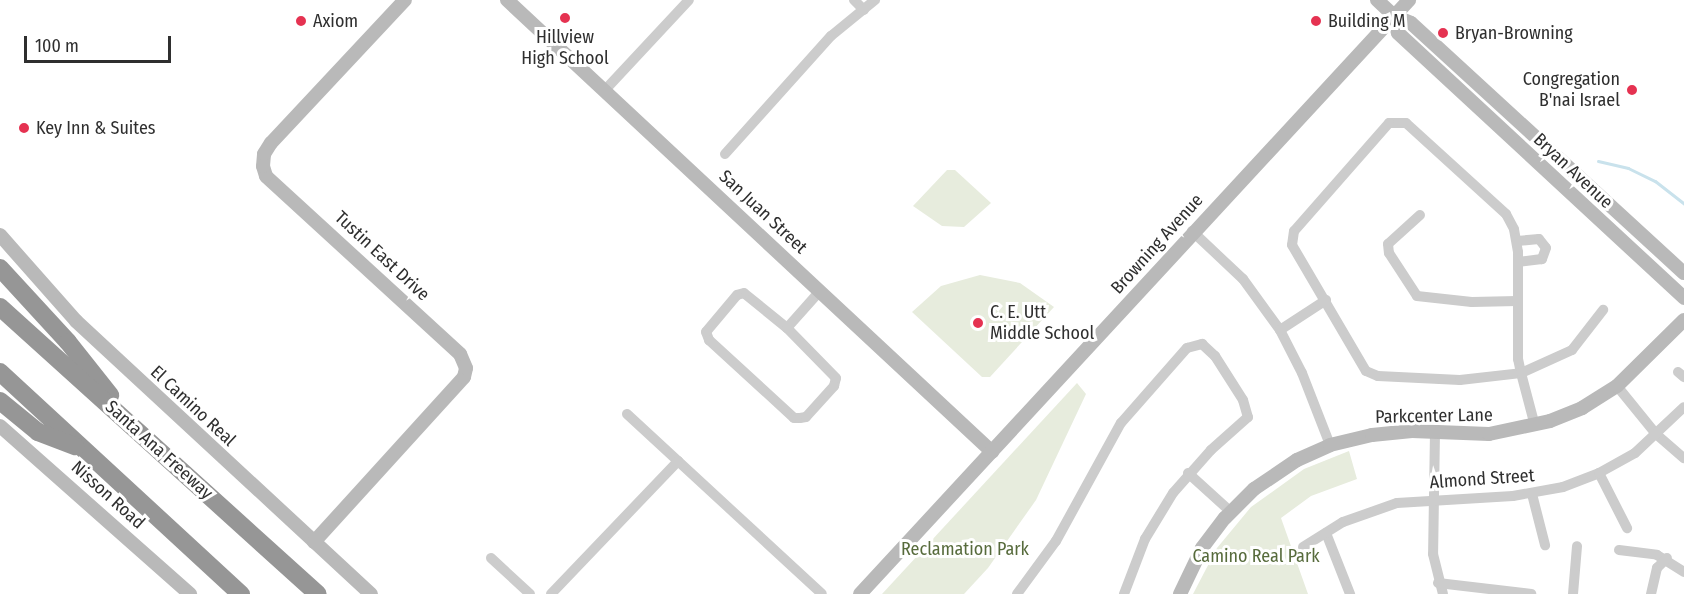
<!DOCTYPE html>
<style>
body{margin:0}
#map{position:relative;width:1684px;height:594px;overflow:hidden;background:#fff;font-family:"Fira Sans Condensed",sans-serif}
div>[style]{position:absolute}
.green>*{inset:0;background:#e7ecdd}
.stream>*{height:3px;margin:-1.5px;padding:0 1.5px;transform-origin:1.5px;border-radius:1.5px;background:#c9e2ec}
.street>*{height:10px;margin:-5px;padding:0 5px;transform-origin:5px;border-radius:5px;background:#ccc}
.secondary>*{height:14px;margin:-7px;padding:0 7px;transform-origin:7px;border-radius:7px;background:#b9b9b9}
.highway>*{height:18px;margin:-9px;padding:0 9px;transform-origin:9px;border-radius:9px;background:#969696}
.dots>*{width:16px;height:16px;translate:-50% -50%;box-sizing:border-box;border:3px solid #fff;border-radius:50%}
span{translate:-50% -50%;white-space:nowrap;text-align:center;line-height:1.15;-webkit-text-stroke:6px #fff;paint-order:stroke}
.poi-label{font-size:18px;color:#2f2f2f}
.left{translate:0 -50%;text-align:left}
.right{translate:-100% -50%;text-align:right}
.street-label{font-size:18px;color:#2f2f2f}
.park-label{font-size:18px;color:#576b3c}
.scale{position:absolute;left:24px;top:36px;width:147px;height:27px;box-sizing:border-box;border:3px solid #2f2f2f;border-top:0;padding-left:8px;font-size:18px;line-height:21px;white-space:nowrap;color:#2f2f2f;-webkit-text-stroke:4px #fff;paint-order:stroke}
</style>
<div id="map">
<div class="green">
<i style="clip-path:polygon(947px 170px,955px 170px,991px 203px,964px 227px,942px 226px,913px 206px)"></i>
<i style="clip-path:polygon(980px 275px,1020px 283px,1054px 307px,990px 377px,982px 377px,912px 312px,941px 286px)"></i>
<i style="clip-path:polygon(1077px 383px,1086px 394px,1036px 500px,988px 568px,964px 594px,882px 594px)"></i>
<i style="clip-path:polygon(1349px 451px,1357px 479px,1311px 496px,1281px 518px,1308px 594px,1193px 594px,1217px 548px,1251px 507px,1304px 469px)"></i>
</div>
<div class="stream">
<i style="left:1598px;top:161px;width:31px;rotate:13deg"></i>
<i style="left:1628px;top:168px;width:30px;rotate:26deg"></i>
<i style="left:1655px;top:181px;width:37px;rotate:38deg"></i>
</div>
<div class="street">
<i style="left:854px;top:0;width:14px;rotate:45deg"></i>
<i style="left:605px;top:90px;width:123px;rotate:-47deg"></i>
<i style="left:725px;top:154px;width:159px;rotate:-48.1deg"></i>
<i style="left:831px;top:36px;width:57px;rotate:-39.3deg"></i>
<i style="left:1420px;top:215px;width:43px;rotate:137.8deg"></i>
<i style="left:1388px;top:244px;width:9px;rotate:84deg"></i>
<i style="left:1389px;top:253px;width:51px;rotate:56.9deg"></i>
<i style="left:1417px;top:296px;width:55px;rotate:6.2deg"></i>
<i style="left:1472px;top:302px;width:45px;rotate:-1.3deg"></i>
<i style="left:1192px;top:231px;width:70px;rotate:43.3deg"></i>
<i style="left:1243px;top:279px;width:63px;rotate:54deg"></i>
<i style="left:1280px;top:330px;width:48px;rotate:62.9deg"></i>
<i style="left:1302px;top:373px;width:77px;rotate:68.7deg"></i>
<i style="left:1517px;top:241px;width:22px;rotate:-5deg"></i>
<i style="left:1539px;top:239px;width:11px;rotate:52deg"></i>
<i style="left:1546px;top:248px;width:12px;rotate:110deg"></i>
<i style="left:1542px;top:259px;width:23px;rotate:173deg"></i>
<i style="left:787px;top:328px;width:55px;rotate:-140.9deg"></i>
<i style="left:744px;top:293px;width:7px;rotate:164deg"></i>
<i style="left:737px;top:295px;width:48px;rotate:130deg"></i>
<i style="left:706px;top:332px;width:9px;rotate:69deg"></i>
<i style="left:709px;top:340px;width:115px;rotate:42.5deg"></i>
<i style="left:794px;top:418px;width:6px"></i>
<i style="left:800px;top:418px;width:6px;rotate:-9deg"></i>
<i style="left:806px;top:417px;width:42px;rotate:-47.9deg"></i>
<i style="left:834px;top:386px;width:8px;rotate:-76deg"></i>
<i style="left:836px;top:378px;width:70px;rotate:-134.4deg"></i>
<i style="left:787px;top:328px;width:50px;rotate:-48.3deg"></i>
<i style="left:1280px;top:330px;width:55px;rotate:-33.1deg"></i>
<i style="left:1678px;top:372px;width:8px;rotate:40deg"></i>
<i style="left:1617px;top:386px;width:62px;rotate:50.9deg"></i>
<i style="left:1656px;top:434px;width:37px;rotate:41deg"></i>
<i style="left:627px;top:414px;width:265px;rotate:42.7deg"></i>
<i style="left:1535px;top:426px;width:55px;rotate:-104.8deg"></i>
<i style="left:1521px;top:373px;width:14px;rotate:-102deg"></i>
<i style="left:1518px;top:359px;width:107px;rotate:-90deg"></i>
<i style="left:1518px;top:252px;width:23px;rotate:-100deg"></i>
<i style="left:1514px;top:229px;width:17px;rotate:-118deg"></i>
<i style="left:1506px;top:214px;width:135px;rotate:-137.7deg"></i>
<i style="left:1406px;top:123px;width:17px;rotate:180deg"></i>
<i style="left:1389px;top:123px;width:144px;rotate:131.3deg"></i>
<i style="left:1294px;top:231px;width:14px;rotate:98deg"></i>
<i style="left:1292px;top:245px;width:146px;rotate:59.6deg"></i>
<i style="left:1366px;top:371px;width:13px;rotate:23deg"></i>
<i style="left:1378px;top:376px;width:82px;rotate:2.8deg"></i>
<i style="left:1460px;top:380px;width:61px;rotate:-6.5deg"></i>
<i style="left:1521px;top:373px;width:56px;rotate:-24.3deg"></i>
<i style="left:1572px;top:350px;width:51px;rotate:-52.2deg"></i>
<i style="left:1435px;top:432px;width:122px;rotate:90.9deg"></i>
<i style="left:1433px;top:554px;width:41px;rotate:76deg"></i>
<i style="left:1188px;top:473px;width:58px;rotate:42.2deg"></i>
<i style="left:1599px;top:473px;width:62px;rotate:63deg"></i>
<i style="left:1532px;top:494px;width:53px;rotate:75.7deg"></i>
<i style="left:1326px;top:533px;width:66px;rotate:68.5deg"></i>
<i style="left:1303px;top:547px;width:47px;rotate:-32deg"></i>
<i style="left:1343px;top:522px;width:57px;rotate:-19.4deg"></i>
<i style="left:1397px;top:503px;width:116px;rotate:-3.5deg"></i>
<i style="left:1513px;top:496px;width:51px;rotate:-10.2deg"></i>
<i style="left:1563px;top:487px;width:39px;rotate:-21deg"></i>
<i style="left:1599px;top:473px;width:41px;rotate:-29.1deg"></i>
<i style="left:1635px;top:453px;width:67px;rotate:-43.2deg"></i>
<i style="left:1619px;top:550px;width:38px;rotate:7deg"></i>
<i style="left:1657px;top:555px;width:32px;rotate:32deg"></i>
<i style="left:491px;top:558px;width:53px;rotate:42.7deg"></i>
<i style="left:1438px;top:583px;width:94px;rotate:6.7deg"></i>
<i style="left:551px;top:594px;width:184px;rotate:-46.3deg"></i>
<i style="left:1017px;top:594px;width:66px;rotate:-53.7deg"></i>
<i style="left:1056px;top:541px;width:135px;rotate:-61.2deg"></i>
<i style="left:1121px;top:423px;width:100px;rotate:-48.7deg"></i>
<i style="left:1187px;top:348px;width:16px;rotate:-15deg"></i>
<i style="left:1202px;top:344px;width:18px;rotate:43deg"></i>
<i style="left:1215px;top:356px;width:52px;rotate:57.5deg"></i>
<i style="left:1243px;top:400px;width:18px;rotate:74deg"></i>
<i style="left:1248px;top:417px;width:50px;rotate:138.3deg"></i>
<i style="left:1211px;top:450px;width:57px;rotate:131.5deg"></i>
<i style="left:1173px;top:493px;width:54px;rotate:121.3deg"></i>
<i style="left:1145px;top:539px;width:59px;rotate:110.9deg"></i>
<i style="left:1573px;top:594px;width:48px;rotate:-85.2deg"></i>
<i style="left:1651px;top:594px;width:27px;rotate:-77deg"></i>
<i style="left:1657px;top:568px;width:14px;rotate:-45deg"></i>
</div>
<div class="secondary">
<i style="left:507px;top:0;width:663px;rotate:42.98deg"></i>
<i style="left:1377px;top:0;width:23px;rotate:43deg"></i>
<i style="left:1394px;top:16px;width:18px;rotate:22deg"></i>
<i style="left:1411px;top:23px;width:370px;rotate:42.5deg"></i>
<i style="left:1394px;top:16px;width:17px;rotate:77deg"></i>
<i style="left:1398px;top:33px;width:390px;rotate:42.8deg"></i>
<i style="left:0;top:235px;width:115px;rotate:48.5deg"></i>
<i style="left:76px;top:321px;width:402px;rotate:42.8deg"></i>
<i style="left:0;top:426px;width:254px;rotate:41.5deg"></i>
<i style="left:314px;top:542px;width:223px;rotate:-47.7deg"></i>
<i style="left:464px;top:377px;width:9px;rotate:-77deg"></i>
<i style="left:466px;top:368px;width:15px;rotate:-113deg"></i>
<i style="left:460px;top:354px;width:263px;rotate:-137.5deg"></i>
<i style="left:266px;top:176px;width:10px;rotate:-107deg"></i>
<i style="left:263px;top:166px;width:12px;rotate:-85deg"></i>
<i style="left:264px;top:154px;width:13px;rotate:-58deg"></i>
<i style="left:271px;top:143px;width:196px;rotate:-46.9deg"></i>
<i style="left:860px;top:594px;width:809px;rotate:-47.25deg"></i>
<i style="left:1180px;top:594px;width:51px;rotate:-64.4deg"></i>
<i style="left:1202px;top:548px;width:38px;rotate:-53deg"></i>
<i style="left:1225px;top:518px;width:41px;rotate:-45deg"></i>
<i style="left:1254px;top:489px;width:52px;rotate:-34deg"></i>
<i style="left:1297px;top:460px;width:36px;rotate:-24deg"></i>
<i style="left:1330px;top:445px;width:43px;rotate:-13.4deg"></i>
<i style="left:1372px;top:435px;width:40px;rotate:-5.7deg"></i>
<i style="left:1412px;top:431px;width:77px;rotate:2.2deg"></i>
<i style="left:1489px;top:434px;width:62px;rotate:-12deg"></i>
<i style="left:1550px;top:421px;width:35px;rotate:-22deg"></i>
<i style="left:1582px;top:408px;width:41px;rotate:-32.2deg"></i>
<i style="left:1617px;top:386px;width:94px;rotate:-44.6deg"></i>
</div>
<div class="highway">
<i style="left:0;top:268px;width:100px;rotate:47.4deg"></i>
<i style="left:68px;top:342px;width:68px;rotate:51.6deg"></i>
<i style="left:0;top:307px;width:428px;rotate:42.1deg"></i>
<i style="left:0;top:372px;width:328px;rotate:42.7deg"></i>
<i style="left:0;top:401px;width:49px;rotate:39.2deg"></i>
<i style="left:38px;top:432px;width:40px;rotate:21deg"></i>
</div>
<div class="dots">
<i style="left:565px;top:18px;background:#e53251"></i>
<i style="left:301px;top:21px;background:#e53251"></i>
<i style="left:1316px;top:21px;background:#e53251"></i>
<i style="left:1443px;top:33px;background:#e53251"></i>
<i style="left:1632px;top:90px;background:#e53251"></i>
<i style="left:24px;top:128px;background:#e53251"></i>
<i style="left:978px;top:323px;background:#e53251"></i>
</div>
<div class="poi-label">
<span class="left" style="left:313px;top:21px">Axiom</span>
<span class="left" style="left:1328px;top:21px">Building M</span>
<span class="left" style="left:1455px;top:33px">Bryan-Browning</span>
<span style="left:565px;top:48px">Hillview<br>High School</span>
<span class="right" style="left:1620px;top:90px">Congregation<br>B'nai Israel</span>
<span class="left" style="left:36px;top:128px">Key Inn &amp; Suites</span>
<span class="left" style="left:990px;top:323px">C. E. Utt<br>Middle School</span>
</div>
<div class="street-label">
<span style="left:1573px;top:171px;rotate:43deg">Bryan Avenue</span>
<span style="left:763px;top:212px;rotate:43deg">San Juan Street</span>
<span style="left:1157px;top:244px;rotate:-48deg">Browning Avenue</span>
<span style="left:382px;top:256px;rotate:43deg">Tustin East Drive</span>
<span style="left:193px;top:406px;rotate:43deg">El Camino Real</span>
<span style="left:1434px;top:416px;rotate:-1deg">Parkcenter Lane</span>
<span style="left:159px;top:450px;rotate:42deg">Santa Ana Freeway</span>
<span style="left:1482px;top:479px;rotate:-4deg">Almond Street</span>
<span style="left:108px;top:495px;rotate:42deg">Nisson Road</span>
</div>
<div class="park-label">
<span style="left:965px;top:549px">Reclamation Park</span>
<span style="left:1256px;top:556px">Camino Real Park</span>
</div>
<div class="scale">100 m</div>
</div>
